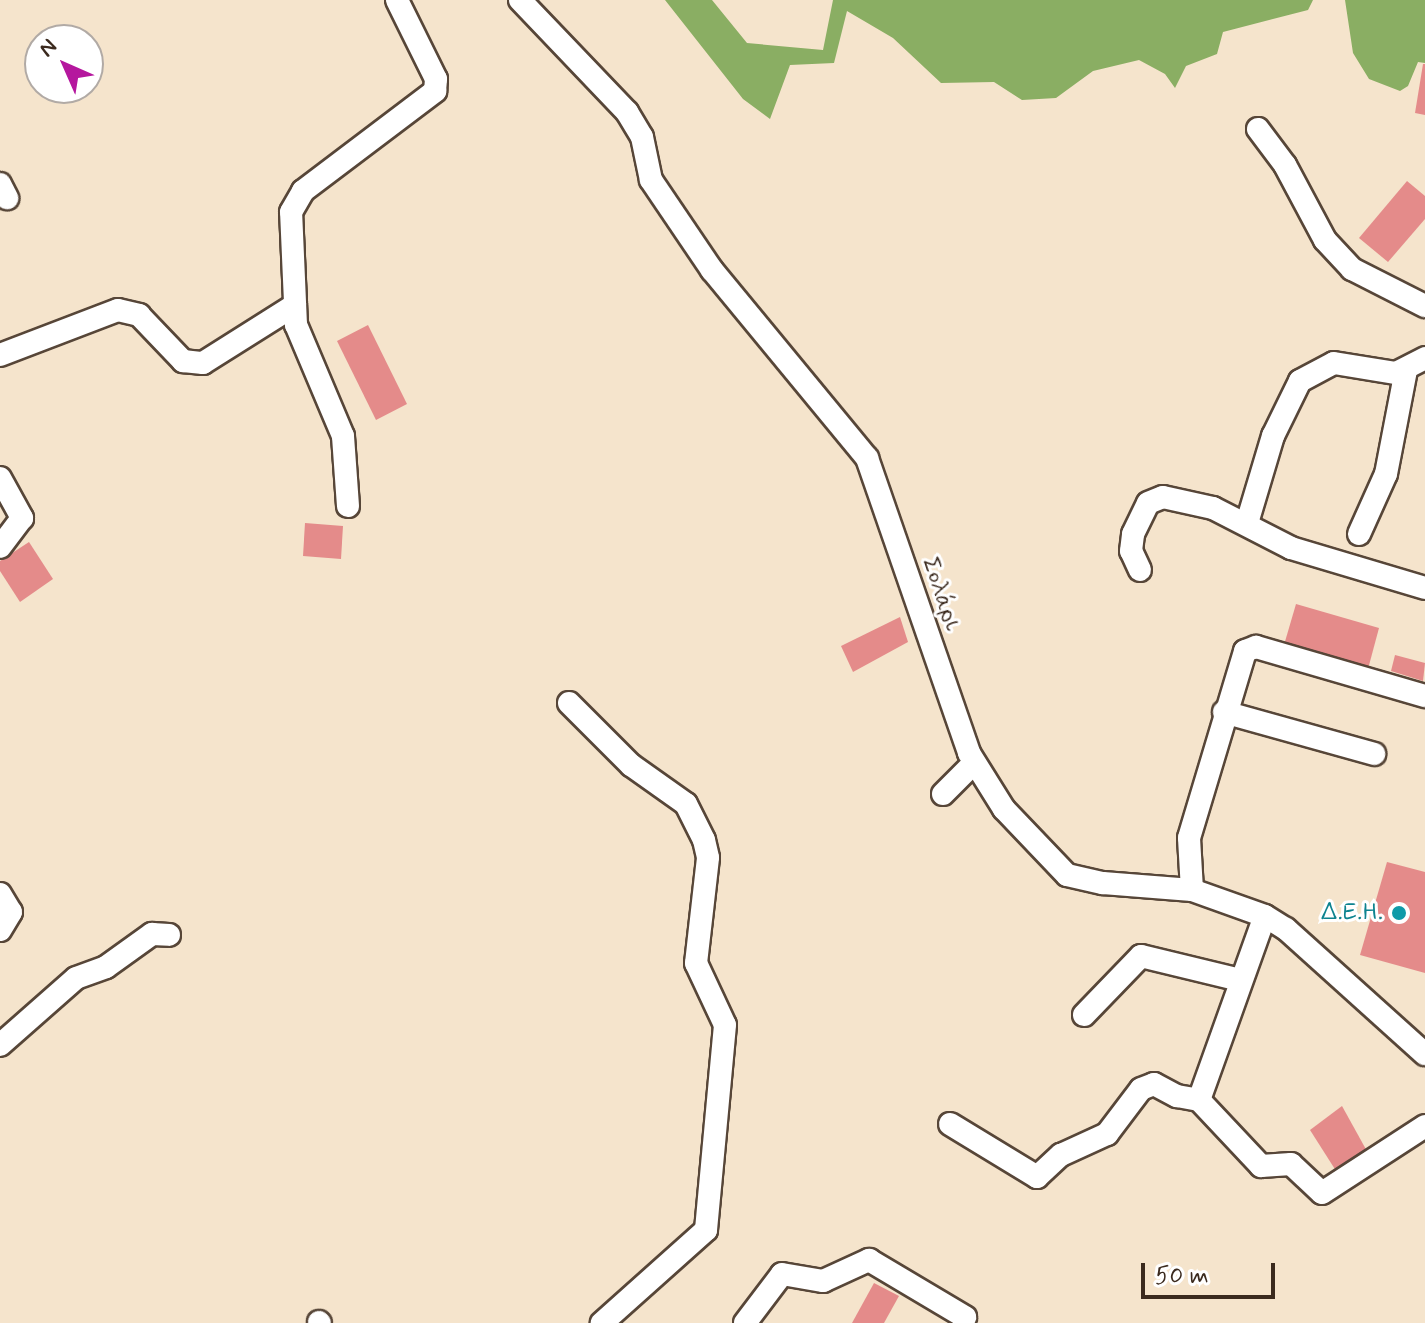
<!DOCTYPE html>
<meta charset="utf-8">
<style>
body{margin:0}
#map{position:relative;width:1425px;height:1323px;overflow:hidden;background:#f5e4cc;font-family:Mynerve,sans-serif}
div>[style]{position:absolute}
.forest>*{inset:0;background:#8aae63}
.building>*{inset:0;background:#e48b8a}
.roads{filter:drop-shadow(2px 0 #574638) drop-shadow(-2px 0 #574638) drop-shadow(0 2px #574638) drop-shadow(0 -2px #574638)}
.minor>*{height:22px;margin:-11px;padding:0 11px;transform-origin:11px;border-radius:11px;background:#fff}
.dots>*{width:22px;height:22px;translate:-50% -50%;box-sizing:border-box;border:4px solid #fff;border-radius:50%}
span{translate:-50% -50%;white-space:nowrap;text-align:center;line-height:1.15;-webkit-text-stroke:6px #fff;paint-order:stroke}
.street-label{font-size:24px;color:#3b2a1e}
.culture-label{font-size:24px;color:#0d838f}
.right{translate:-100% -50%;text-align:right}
.north{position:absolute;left:24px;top:24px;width:80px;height:80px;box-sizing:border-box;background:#fff;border:2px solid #b1aaa5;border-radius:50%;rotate:315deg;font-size:22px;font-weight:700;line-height:32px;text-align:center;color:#3b2a1e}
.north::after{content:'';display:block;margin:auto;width:28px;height:36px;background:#b5179e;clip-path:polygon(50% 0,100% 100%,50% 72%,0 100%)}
.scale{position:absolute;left:1141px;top:1263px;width:134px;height:36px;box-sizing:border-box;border:4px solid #3b2a1e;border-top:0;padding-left:10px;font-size:24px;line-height:28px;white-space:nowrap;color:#3b2a1e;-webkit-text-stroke:6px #fff;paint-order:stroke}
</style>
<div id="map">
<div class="forest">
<i style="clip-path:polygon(665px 0,712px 0,747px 43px,823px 50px,833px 0,1313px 0,1308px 10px,1223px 32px,1217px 54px,1186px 66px,1175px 88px,1165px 74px,1139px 60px,1093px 71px,1056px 98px,1022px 100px,994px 82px,941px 83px,893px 38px,847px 11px,834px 63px,790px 65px,770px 119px,743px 99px)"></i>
<i style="clip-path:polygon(1345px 0,1425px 0,1425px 63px,1418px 62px,1408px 86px,1400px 91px,1369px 79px,1353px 53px)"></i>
</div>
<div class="building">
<i style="clip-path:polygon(1423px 64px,1425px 64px,1425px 115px,1415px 113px)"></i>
<i style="clip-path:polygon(1407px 181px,1425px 196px,1425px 219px,1388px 262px,1359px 238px)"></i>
<i style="clip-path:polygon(368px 325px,407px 404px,376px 420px,337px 341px)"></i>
<i style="clip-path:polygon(305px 523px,343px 526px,341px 559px,303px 556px)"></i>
<i style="clip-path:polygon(29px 542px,53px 579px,20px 602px,0 571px,0 561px)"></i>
<i style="clip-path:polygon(1296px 604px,1379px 628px,1368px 669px,1284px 645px)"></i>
<i style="clip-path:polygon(900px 617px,908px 642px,853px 672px,841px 646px)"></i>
<i style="clip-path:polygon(1395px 655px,1425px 663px,1423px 681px,1391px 671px)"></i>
<i style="clip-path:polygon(1387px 862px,1425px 872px,1425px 973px,1360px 955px)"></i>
<i style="clip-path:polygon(1342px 1106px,1368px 1153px,1338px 1174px,1310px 1130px)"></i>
<i style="clip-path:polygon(874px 1283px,899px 1296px,884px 1323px,852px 1323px)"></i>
</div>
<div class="roads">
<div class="minor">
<i style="left:520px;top:0;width:155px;rotate:46.3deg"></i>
<i style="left:627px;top:112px;width:29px;rotate:59deg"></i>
<i style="left:642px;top:137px;width:44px;rotate:78.2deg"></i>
<i style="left:651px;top:180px;width:109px;rotate:55.9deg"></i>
<i style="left:712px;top:270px;width:244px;rotate:50.5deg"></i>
<i style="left:867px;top:458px;width:312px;rotate:70.9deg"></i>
<i style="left:969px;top:753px;width:66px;rotate:58deg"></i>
<i style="left:1004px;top:809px;width:91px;rotate:46.3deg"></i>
<i style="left:1067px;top:875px;width:37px;rotate:13deg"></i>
<i style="left:1103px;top:883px;width:89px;rotate:4.5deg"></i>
<i style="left:1192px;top:890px;width:77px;rotate:19.6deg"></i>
<i style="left:1265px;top:916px;width:25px;rotate:32deg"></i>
<i style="left:1286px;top:929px;width:187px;rotate:42deg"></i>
<i style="left:1258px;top:129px;width:45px;rotate:53.1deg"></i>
<i style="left:1285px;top:165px;width:85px;rotate:61.9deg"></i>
<i style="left:1325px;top:240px;width:40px;rotate:47deg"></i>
<i style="left:1352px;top:269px;width:82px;rotate:26.9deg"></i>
<i style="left:0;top:184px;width:16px;rotate:63deg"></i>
<i style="left:0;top:355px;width:126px;rotate:-20.9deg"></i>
<i style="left:118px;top:310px;width:22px;rotate:13deg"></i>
<i style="left:139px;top:315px;width:64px;rotate:46.3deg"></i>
<i style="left:183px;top:361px;width:20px;rotate:6deg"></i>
<i style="left:203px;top:363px;width:109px;rotate:-32.2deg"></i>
<i style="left:0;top:478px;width:46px;rotate:61.2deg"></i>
<i style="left:22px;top:518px;width:36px;rotate:127deg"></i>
<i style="left:348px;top:506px;width:70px;rotate:-94.1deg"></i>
<i style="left:343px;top:436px;width:121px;rotate:-112.9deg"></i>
<i style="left:296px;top:325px;width:113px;rotate:-92.5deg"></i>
<i style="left:291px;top:212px;width:24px;rotate:-60deg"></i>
<i style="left:303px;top:191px;width:166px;rotate:-37.1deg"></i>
<i style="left:435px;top:91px;width:12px;rotate:-85deg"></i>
<i style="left:436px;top:79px;width:88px;rotate:-116.3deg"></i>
<i style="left:1247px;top:523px;width:91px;rotate:-73.4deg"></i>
<i style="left:1273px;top:436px;width:61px;rotate:-63.9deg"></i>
<i style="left:1300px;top:381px;width:38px;rotate:-28deg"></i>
<i style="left:1334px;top:363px;width:63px;rotate:9.2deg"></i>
<i style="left:1396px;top:373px;width:33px;rotate:-27deg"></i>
<i style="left:1359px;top:534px;width:66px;rotate:-65.8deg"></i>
<i style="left:1386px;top:474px;width:106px;rotate:-79.1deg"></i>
<i style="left:1140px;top:570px;width:21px;rotate:-115deg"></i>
<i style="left:1131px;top:551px;width:17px;rotate:-83deg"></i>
<i style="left:1133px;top:534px;width:34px;rotate:-64deg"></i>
<i style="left:1148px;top:503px;width:16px;rotate:-22deg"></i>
<i style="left:1163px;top:497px;width:51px;rotate:12.4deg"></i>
<i style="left:1213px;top:508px;width:88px;rotate:27.1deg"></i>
<i style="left:1291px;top:548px;width:140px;rotate:16.6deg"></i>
<i style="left:569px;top:703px;width:88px;rotate:45deg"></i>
<i style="left:631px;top:765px;width:67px;rotate:35.3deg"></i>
<i style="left:686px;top:804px;width:40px;rotate:63.4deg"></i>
<i style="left:704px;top:840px;width:18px;rotate:77deg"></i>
<i style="left:708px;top:858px;width:106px;rotate:96.5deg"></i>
<i style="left:696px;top:963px;width:68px;rotate:64.9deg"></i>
<i style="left:725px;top:1025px;width:206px;rotate:95.3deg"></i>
<i style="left:706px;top:1230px;width:140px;rotate:138.2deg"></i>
<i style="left:1224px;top:712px;width:156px;rotate:15.6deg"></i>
<i style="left:943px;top:794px;width:42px;rotate:-45deg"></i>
<i style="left:1192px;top:890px;width:52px;rotate:-93.3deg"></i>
<i style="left:1189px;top:838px;width:195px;rotate:-73.3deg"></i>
<i style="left:1245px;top:651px;width:12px;rotate:-20deg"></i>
<i style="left:1256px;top:647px;width:176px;rotate:16.2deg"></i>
<i style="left:0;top:894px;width:21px;rotate:59deg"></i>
<i style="left:11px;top:912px;width:21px;rotate:121deg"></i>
<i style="left:1084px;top:1015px;width:82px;rotate:-46deg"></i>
<i style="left:1141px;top:956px;width:102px;rotate:13.6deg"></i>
<i style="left:0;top:1045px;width:101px;rotate:-41.4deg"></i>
<i style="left:76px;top:978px;width:32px;rotate:-20deg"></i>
<i style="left:106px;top:967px;width:57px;rotate:-35.7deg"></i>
<i style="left:152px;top:934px;width:17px;rotate:3deg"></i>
<i style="left:1199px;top:1100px;width:195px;rotate:-70.3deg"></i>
<i style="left:950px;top:1124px;width:102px;rotate:31.3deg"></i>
<i style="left:1037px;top:1177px;width:33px;rotate:-43deg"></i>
<i style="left:1061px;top:1155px;width:51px;rotate:-24.5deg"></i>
<i style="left:1107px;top:1134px;width:56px;rotate:-52.9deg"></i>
<i style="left:1141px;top:1089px;width:14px;rotate:-21deg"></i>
<i style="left:1154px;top:1084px;width:26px;rotate:28deg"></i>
<i style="left:1177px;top:1096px;width:22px;rotate:10deg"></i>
<i style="left:1199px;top:1100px;width:91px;rotate:46.8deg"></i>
<i style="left:1261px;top:1166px;width:30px;rotate:-4deg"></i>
<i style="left:1291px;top:1164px;width:42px;rotate:43.1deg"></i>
<i style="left:1322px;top:1193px;width:123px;rotate:-33deg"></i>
<i style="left:319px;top:1322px;width:1px;rotate:45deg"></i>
<i style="left:745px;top:1323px;width:61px;rotate:-52.9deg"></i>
<i style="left:782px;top:1274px;width:42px;rotate:9.7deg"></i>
<i style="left:823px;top:1281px;width:51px;rotate:-24.5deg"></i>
<i style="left:869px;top:1260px;width:112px;rotate:30.7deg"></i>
</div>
</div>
<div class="dots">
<i style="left:1399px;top:913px;background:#0f9aa8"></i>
</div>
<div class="street-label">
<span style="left:941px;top:594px;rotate:72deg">Σολάρι</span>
</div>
<div class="culture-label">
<span class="right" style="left:1383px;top:913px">Δ.Ε.Η.</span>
</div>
<div class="north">N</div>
<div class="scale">50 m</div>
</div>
